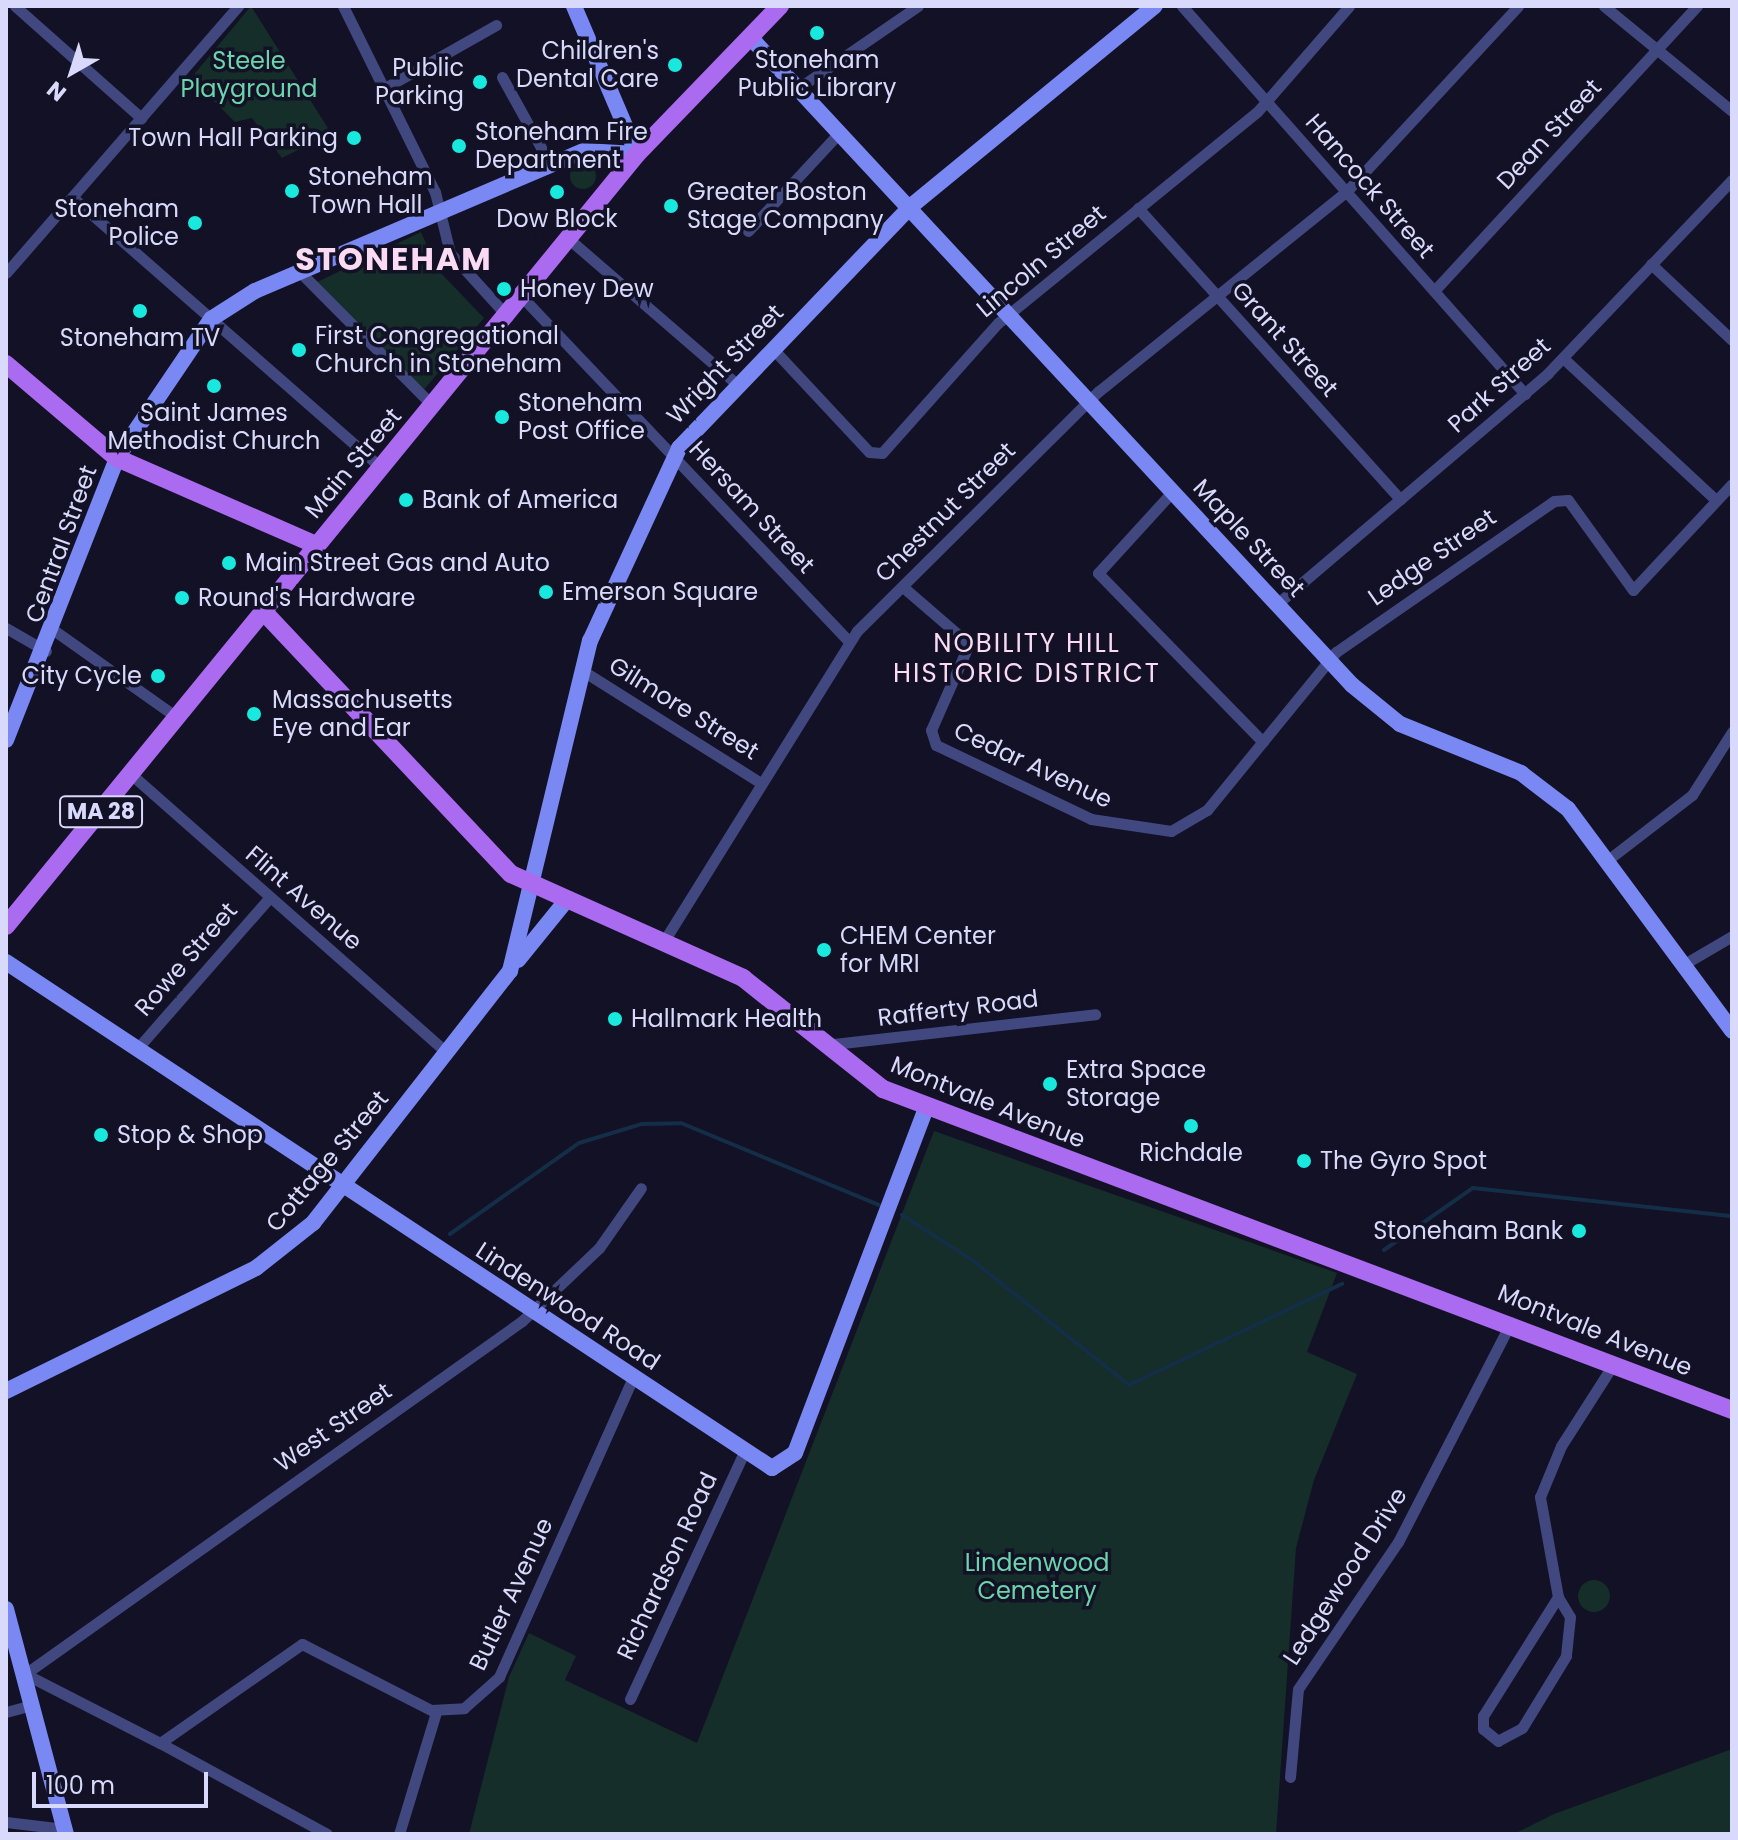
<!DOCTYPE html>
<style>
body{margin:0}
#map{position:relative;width:1738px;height:1840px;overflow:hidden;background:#121125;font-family:Poppins,sans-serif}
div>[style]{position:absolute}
.green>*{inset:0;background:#152e29}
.round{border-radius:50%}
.stream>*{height:4px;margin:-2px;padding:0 2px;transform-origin:2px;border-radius:2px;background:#132e46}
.street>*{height:11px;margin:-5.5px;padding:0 5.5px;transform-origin:5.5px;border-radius:5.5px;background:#41487f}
.secondary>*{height:16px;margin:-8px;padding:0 8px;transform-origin:8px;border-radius:8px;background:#7988f2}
.primary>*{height:18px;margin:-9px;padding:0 9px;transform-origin:9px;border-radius:9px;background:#ab6bf0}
.dots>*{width:22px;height:22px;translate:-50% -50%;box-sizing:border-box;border:4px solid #121125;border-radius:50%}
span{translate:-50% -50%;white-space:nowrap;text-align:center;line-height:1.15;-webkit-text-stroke:7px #121125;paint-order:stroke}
.shield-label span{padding:2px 6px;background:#121125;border:2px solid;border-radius:6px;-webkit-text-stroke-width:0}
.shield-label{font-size:22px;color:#d9dafb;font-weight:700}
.poi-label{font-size:24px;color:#d9dafb}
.right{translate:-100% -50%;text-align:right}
.left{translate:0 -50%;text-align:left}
.park-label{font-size:24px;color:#6cd4ab}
.street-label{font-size:24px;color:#d9dafb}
.neighbourhood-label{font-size:26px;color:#fbdbf4;letter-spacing:2px}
.district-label{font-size:32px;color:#fbdbf4;font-weight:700;letter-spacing:2px}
.frame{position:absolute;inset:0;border:8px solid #d9dafb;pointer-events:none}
.north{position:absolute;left:32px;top:32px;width:80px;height:80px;-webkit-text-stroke:6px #121125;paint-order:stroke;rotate:219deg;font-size:22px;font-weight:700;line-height:32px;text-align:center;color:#d9dafb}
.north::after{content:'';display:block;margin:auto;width:28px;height:36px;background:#d9dafb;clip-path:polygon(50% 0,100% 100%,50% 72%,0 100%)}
.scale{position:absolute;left:32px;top:1772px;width:176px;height:36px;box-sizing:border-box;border:4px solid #d9dafb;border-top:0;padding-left:10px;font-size:24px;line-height:28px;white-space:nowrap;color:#d9dafb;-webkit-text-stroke:6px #121125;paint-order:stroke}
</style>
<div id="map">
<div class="green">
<i style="clip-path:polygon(251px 6px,331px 133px,282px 158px,252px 118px,235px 122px,191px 78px)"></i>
<i class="round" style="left:570px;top:163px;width:26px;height:26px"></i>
<i style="clip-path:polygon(421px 232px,437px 269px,484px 318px,422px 392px,313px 284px)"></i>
<i style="clip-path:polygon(934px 1131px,1337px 1273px,1307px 1352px,1357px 1374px,1314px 1480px,1296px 1548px,1276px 1834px,469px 1834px,509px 1677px,529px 1633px,576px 1656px,565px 1680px,697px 1743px)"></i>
<i class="round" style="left:1578px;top:1580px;width:32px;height:32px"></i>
<i style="clip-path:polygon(1732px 1749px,1732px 1834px,1514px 1834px,1554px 1814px)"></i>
</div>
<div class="stream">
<i style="left:902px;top:1215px;width:83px;rotate:32.7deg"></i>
<i style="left:972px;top:1260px;width:201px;rotate:38.5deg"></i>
<i style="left:1129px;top:1385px;width:236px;rotate:-25.4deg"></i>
<i style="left:450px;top:1234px;width:158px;rotate:-35.2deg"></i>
<i style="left:579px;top:1143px;width:66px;rotate:-16.8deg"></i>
<i style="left:642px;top:1124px;width:39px;rotate:-1deg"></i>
<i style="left:681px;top:1123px;width:214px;rotate:22.5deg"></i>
<i style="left:1384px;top:1250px;width:108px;rotate:-34.9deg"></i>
<i style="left:1473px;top:1188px;width:261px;rotate:6.2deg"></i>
</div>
<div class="street">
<i style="left:15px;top:6px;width:169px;rotate:41.6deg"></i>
<i style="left:343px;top:6px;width:208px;rotate:63.7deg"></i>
<i style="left:435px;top:192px;width:63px;rotate:76.2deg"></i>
<i style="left:450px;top:253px;width:86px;rotate:47.8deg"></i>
<i style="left:1182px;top:6px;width:518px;rotate:48.52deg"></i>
<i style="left:1604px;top:6px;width:166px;rotate:39.4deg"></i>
<i style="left:502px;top:77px;width:99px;rotate:61.1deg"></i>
<i style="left:800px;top:87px;width:143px;rotate:-34.5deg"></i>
<i style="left:383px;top:89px;width:130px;rotate:-29.5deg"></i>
<i style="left:72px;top:197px;width:410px;rotate:41.2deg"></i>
<i style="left:1138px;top:208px;width:392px;rotate:48deg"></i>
<i style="left:748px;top:231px;width:135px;rotate:-47.1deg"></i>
<i style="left:570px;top:240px;width:222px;rotate:40.8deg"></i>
<i style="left:1651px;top:264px;width:111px;rotate:43.2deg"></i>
<i style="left:299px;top:271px;width:189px;rotate:45.2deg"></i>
<i style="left:6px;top:273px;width:354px;rotate:-49deg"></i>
<i style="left:1434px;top:291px;width:388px;rotate:-47.3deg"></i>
<i style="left:524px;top:299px;width:473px;rotate:46.5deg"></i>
<i style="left:773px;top:349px;width:141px;rotate:47deg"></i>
<i style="left:869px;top:452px;width:13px;rotate:4deg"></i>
<i style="left:882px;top:453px;width:174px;rotate:-48.3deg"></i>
<i style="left:998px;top:323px;width:334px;rotate:-39.2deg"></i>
<i style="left:1257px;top:112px;width:140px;rotate:-49deg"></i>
<i style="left:1563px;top:358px;width:209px;rotate:42.9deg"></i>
<i style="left:1173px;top:491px;width:111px;rotate:132.4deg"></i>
<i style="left:1098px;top:573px;width:236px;rotate:45.7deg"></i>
<i style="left:903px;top:587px;width:87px;rotate:40.8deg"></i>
<i style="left:969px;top:644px;width:94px;rotate:113.8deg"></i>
<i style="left:931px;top:730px;width:16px;rotate:72deg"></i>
<i style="left:936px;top:745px;width:172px;rotate:25.5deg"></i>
<i style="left:1091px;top:819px;width:81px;rotate:8.5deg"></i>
<i style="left:1171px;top:831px;width:42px;rotate:-30.3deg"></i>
<i style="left:1207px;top:810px;width:204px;rotate:-50.8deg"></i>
<i style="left:1336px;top:652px;width:265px;rotate:-34.7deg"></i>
<i style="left:1554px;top:501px;width:14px;rotate:-4deg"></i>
<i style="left:1568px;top:500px;width:111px;rotate:54.2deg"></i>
<i style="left:1633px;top:590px;width:145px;rotate:-47deg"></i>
<i style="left:1277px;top:604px;width:356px;rotate:-40.4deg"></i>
<i style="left:1548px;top:373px;width:267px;rotate:-46.4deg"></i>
<i style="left:6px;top:628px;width:46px;rotate:29.9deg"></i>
<i style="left:55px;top:631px;width:151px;rotate:35.3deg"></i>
<i style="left:583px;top:671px;width:210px;rotate:32.2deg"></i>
<i style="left:132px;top:775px;width:420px;rotate:41.4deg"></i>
<i style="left:1609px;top:859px;width:105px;rotate:-37.6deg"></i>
<i style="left:1692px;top:795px;width:75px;rotate:-57.6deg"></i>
<i style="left:664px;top:941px;width:365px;rotate:-58.1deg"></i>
<i style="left:857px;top:631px;width:341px;rotate:-44.8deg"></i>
<i style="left:1099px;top:391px;width:317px;rotate:-38.9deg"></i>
<i style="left:1346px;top:192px;width:253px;rotate:-47.2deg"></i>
<i style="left:1686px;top:963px;width:53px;rotate:-30.4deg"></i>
<i style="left:825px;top:1045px;width:272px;rotate:-6.5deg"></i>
<i style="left:136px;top:1050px;width:203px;rotate:-48.8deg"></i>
<i style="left:1558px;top:1597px;width:23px;rotate:59deg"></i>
<i style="left:1570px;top:1617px;width:39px;rotate:96deg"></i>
<i style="left:1566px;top:1656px;width:84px;rotate:121.4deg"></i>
<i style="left:1522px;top:1728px;width:27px;rotate:152deg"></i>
<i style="left:1498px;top:1741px;width:19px;rotate:-141deg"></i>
<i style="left:1483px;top:1729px;width:13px;rotate:-90deg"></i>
<i style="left:1483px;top:1716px;width:141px;rotate:-57.8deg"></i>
<i style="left:1558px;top:1597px;width:102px;rotate:-100.2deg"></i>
<i style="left:1540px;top:1497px;width:55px;rotate:-67.6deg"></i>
<i style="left:1561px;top:1446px;width:98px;rotate:-57.4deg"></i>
<i style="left:25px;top:1674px;width:152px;rotate:27.1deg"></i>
<i style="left:160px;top:1743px;width:173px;rotate:-34.9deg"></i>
<i style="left:302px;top:1644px;width:145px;rotate:27.1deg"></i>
<i style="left:431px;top:1710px;width:33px;rotate:-3deg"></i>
<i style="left:464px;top:1708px;width:47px;rotate:-41.5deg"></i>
<i style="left:499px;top:1677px;width:329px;rotate:-65.9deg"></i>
<i style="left:25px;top:1674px;width:610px;rotate:-35.38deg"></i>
<i style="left:522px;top:1321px;width:106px;rotate:-43.5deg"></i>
<i style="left:599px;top:1248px;width:73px;rotate:-55deg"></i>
<i style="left:630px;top:1699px;width:272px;rotate:-65.2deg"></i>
<i style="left:6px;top:1712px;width:28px;rotate:-15deg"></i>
<i style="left:160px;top:1743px;width:190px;rotate:28.6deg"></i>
<i style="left:1290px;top:1777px;width:88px;rotate:-84.8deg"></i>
<i style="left:1298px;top:1689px;width:178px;rotate:-55.8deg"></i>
<i style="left:1398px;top:1542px;width:247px;rotate:-62.8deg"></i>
<i style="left:6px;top:1822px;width:59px;rotate:6.8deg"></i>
<i style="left:399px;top:1834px;width:127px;rotate:-73.1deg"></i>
</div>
<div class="secondary">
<i style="left:750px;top:37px;width:884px;rotate:47.11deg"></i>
<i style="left:1352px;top:685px;width:62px;rotate:39.1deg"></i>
<i style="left:1400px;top:724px;width:131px;rotate:22deg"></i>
<i style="left:1521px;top:773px;width:59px;rotate:37.5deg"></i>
<i style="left:1568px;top:809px;width:276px;rotate:53.5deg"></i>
<i style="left:6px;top:740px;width:303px;rotate:-68.5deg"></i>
<i style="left:117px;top:458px;width:168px;rotate:-55.9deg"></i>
<i style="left:211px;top:319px;width:52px;rotate:-32.5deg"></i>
<i style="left:255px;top:291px;width:358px;rotate:-23.1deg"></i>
<i style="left:584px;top:151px;width:53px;rotate:3.2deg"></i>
<i style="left:637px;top:154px;width:161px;rotate:-113.1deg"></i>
<i style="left:518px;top:960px;width:75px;rotate:-51deg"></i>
<i style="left:6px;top:962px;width:918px;rotate:33.45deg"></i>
<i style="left:772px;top:1468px;width:27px;rotate:-33deg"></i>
<i style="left:795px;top:1453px;width:368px;rotate:-69.2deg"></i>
<i style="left:6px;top:1391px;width:279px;rotate:-26.2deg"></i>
<i style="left:256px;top:1268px;width:73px;rotate:-38.3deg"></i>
<i style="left:313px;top:1223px;width:320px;rotate:-52deg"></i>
<i style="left:510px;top:971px;width:340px;rotate:-76.4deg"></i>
<i style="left:590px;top:641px;width:213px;rotate:-65.2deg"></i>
<i style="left:679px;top:448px;width:334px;rotate:-46.2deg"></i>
<i style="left:910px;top:207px;width:317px;rotate:-39.4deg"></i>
<i style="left:6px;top:1609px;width:233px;rotate:75.1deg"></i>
</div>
<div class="primary">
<i style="left:6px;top:364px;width:145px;rotate:40.3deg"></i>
<i style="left:117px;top:458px;width:217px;rotate:23.6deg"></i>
<i style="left:263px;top:611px;width:361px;rotate:46.7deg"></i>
<i style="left:511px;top:874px;width:254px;rotate:24.1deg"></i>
<i style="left:743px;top:978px;width:179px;rotate:38.4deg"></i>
<i style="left:883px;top:1089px;width:908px;rotate:20.71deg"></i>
<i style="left:6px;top:926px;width:997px;rotate:-50.74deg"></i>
<i style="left:637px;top:154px;width:206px;rotate:-46deg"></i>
</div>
<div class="dots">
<i style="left:817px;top:33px;background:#18e8de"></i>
<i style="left:675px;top:65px;background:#18e8de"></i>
<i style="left:480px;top:82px;background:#18e8de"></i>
<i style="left:354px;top:138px;background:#18e8de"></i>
<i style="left:459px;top:146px;background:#18e8de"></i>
<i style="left:292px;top:191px;background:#18e8de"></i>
<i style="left:557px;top:192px;background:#18e8de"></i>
<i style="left:671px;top:206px;background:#18e8de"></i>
<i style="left:195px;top:223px;background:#18e8de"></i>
<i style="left:504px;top:289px;background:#18e8de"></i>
<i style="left:140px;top:311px;background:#18e8de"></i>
<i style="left:299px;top:350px;background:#18e8de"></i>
<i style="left:214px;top:386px;background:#18e8de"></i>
<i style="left:502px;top:417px;background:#18e8de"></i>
<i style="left:406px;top:500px;background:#18e8de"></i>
<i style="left:229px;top:563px;background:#18e8de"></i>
<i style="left:546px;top:592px;background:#18e8de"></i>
<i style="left:182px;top:598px;background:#18e8de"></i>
<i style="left:158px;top:676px;background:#18e8de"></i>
<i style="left:254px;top:714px;background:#18e8de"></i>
<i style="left:824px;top:950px;background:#18e8de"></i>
<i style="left:615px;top:1019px;background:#18e8de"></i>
<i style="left:1050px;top:1084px;background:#18e8de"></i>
<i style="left:1191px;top:1126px;background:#18e8de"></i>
<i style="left:101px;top:1135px;background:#18e8de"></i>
<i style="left:1304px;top:1161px;background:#18e8de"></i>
<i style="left:1579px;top:1231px;background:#18e8de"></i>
</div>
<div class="shield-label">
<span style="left:101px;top:812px">MA 28</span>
</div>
<div class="poi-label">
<span class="right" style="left:659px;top:65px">Children's<br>Dental Care</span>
<span style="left:817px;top:74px">Stoneham<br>Public Library</span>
<span class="right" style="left:464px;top:82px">Public<br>Parking</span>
<span class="left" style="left:475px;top:146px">Stoneham Fire<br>Department</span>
<span class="right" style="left:338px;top:138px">Town Hall Parking</span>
<span class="left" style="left:308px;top:191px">Stoneham<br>Town Hall</span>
<span class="left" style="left:687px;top:206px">Greater Boston<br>Stage Company</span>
<span class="right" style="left:179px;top:223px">Stoneham<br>Police</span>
<span style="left:557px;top:219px">Dow Block</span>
<span class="left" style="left:520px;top:289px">Honey Dew</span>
<span class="left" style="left:315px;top:350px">First Congregational<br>Church in Stoneham</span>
<span style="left:140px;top:338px">Stoneham TV</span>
<span class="left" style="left:518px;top:417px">Stoneham<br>Post Office</span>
<span style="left:214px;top:427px">Saint James<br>Methodist Church</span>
<span class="left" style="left:422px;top:500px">Bank of America</span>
<span class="left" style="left:245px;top:563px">Main Street Gas and Auto</span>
<span class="left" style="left:562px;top:592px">Emerson Square</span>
<span class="left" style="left:198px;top:598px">Round's Hardware</span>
<span class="right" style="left:142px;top:676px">City Cycle</span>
<span class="left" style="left:272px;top:714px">Massachusetts<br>Eye and Ear</span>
<span class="left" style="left:840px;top:950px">CHEM Center<br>for MRI</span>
<span class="left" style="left:631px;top:1019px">Hallmark Health</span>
<span class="left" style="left:1066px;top:1084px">Extra Space<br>Storage</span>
<span class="left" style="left:117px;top:1135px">Stop &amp; Shop</span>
<span style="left:1191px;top:1153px">Richdale</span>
<span class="left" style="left:1320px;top:1161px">The Gyro Spot</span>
<span class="right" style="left:1563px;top:1231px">Stoneham Bank</span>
</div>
<div class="park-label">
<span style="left:249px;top:75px">Steele<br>Playground</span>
<span style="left:1037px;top:1577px">Lindenwood<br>Cemetery</span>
</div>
<div class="street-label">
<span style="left:1549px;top:134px;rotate:-47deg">Dean Street</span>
<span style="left:1370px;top:186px;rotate:49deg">Hancock Street</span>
<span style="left:1041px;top:261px;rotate:-40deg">Lincoln Street</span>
<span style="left:1285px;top:339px;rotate:48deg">Grant Street</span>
<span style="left:725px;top:364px;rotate:-46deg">Wright Street</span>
<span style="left:1499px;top:385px;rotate:-42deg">Park Street</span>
<span style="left:353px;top:463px;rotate:-50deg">Main Street</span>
<span style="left:752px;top:507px;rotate:47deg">Hersam Street</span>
<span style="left:945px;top:512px;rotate:-45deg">Chestnut Street</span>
<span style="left:1249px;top:538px;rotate:47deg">Maple Street</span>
<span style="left:61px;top:544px;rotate:-70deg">Central Street</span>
<span style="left:1432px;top:557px;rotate:-35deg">Ledge Street</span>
<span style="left:684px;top:708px;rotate:32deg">Gilmore Street</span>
<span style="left:1033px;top:765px;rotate:25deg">Cedar Avenue</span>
<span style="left:304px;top:898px;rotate:41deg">Flint Avenue</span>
<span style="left:186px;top:959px;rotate:-49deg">Rowe Street</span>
<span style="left:958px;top:1008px;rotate:-7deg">Rafferty Road</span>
<span style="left:988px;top:1102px;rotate:22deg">Montvale Avenue</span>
<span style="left:327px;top:1161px;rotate:-50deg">Cottage Street</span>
<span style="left:568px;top:1306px;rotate:33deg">Lindenwood Road</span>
<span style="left:1595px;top:1330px;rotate:22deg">Montvale Avenue</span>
<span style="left:333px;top:1427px;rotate:-35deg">West Street</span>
<span style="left:667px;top:1566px;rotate:-65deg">Richardson Road</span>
<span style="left:1345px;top:1576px;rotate:-57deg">Ledgewood Drive</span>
<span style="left:511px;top:1594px;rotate:-65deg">Butler Avenue</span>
</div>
<div class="neighbourhood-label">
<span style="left:1027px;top:659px">NOBILITY HILL<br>HISTORIC DISTRICT</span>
</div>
<div class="district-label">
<span style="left:394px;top:259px">STONEHAM</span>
</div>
<div class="frame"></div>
<div class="north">N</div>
<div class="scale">100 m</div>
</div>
